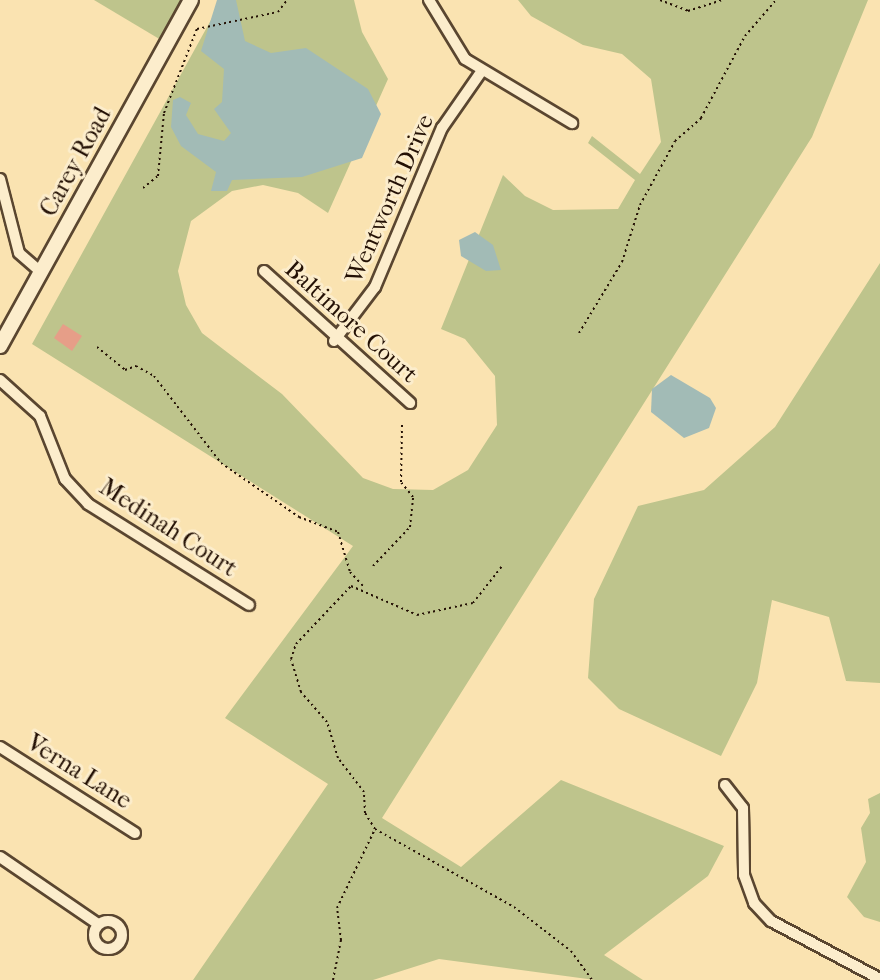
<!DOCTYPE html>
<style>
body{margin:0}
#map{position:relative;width:880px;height:980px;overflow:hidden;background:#fae3b1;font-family:"IM FELL French Canon",serif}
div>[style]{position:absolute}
.green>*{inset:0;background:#bec48c}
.water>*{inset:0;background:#a2bbb6}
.building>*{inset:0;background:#e69e88}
.path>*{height:2px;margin-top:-1px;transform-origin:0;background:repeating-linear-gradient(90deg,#241105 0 2px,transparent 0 5.5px)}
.roads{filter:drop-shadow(2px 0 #5a4630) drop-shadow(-2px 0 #5a4630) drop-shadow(0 2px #5a4630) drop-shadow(0 -2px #5a4630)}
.street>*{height:10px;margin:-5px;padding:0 5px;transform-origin:5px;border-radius:5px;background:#fcedcc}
.street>.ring{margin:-5px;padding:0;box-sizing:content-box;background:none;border:10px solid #fcedcc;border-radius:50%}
.secondary>*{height:14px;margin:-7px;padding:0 7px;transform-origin:7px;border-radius:7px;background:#fcedcc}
span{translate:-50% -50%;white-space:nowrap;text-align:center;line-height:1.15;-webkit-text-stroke:6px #fcedcc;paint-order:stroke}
.street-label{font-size:24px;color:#241105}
</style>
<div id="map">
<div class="green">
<i style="clip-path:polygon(94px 0,183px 0,161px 40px)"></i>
<i style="clip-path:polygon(222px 0,354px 0,362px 32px,388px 79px,328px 213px,298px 193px,263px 185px,232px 191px,191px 221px,178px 271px,186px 305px,202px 333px,282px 394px,363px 478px,393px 489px,433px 490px,468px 470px,497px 425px,495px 376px,465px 339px,441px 329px,503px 175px,525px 196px,553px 210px,618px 209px,635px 180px,588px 143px,592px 136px,640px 174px,661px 142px,651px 79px,622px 54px,583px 45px,531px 16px,518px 0,868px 0,812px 137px,382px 818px,461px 867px,561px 780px,724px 846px,708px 876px,604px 955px,643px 980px,595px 980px,439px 959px,373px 980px,193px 980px,328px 784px,225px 718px,353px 546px,32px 344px)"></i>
<i style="clip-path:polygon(880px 263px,880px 683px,846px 681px,829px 617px,772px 600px,757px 683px,721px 756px,619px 709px,588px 678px,594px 599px,638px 506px,704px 490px,775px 427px)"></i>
<i style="clip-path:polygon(880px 793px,880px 922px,864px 917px,847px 897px,866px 862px,861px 828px,870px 813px,868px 799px)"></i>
</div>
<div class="water">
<i style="clip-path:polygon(217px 0,236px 0,245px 41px,271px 53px,306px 48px,368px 89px,381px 114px,362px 158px,302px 177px,232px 180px,227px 191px,211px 191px,216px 172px,181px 146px,171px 127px,173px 100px,180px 97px,191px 103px,186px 115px,198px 134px,224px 141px,231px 133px,214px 109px,222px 102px,224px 69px,201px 51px)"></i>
<i style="clip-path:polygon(475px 232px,493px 245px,501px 270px,486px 271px,461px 256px,459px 240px)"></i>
<i style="clip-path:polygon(671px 375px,710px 398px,716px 408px,709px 428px,684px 438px,651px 412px,652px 389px)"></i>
</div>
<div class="building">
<i style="clip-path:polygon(63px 324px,82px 336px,72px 351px,54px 338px)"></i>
</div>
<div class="path">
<i style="left:660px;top:0;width:30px;rotate:21deg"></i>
<i style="left:688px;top:11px;width:35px;rotate:-18deg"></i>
<i style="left:143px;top:188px;width:19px;rotate:-39deg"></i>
<i style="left:158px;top:176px;width:63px;rotate:-84.6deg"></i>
<i style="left:164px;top:113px;width:90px;rotate:-68.6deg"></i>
<i style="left:197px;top:29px;width:83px;rotate:-11.9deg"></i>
<i style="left:278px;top:12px;width:15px;rotate:-53deg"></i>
<i style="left:579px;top:333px;width:83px;rotate:-58.8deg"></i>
<i style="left:622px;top:262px;width:60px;rotate:-72.5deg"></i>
<i style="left:640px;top:205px;width:73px;rotate:-61.3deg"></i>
<i style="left:675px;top:141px;width:35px;rotate:-41deg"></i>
<i style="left:701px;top:118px;width:93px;rotate:-61.8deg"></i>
<i style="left:745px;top:36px;width:48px;rotate:-49.3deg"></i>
<i style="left:97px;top:347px;width:36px;rotate:39deg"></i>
<i style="left:125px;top:370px;width:12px;rotate:-20deg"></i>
<i style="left:136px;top:366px;width:21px;rotate:29deg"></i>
<i style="left:154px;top:376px;width:110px;rotate:52.4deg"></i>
<i style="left:221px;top:463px;width:95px;rotate:34.7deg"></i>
<i style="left:299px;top:517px;width:42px;rotate:21deg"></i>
<i style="left:338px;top:532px;width:42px;rotate:73.3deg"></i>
<i style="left:350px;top:572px;width:19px;rotate:47deg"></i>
<i style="left:373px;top:566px;width:54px;rotate:-46.5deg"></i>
<i style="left:410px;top:527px;width:30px;rotate:-84deg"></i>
<i style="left:413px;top:497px;width:19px;rotate:-129deg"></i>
<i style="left:401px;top:482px;width:59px;rotate:-89deg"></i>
<i style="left:375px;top:829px;width:159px;rotate:29.3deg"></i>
<i style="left:514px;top:907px;width:72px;rotate:37.7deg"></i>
<i style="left:571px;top:951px;width:36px;rotate:54deg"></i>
<i style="left:333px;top:980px;width:41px;rotate:-78.7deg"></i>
<i style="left:341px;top:940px;width:32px;rotate:-97deg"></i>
<i style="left:337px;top:908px;width:88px;rotate:-64.3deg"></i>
<i style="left:375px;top:829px;width:19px;rotate:-122deg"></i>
<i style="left:365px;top:813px;width:21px;rotate:-93deg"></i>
<i style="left:364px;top:792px;width:43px;rotate:-127.4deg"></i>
<i style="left:338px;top:758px;width:38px;rotate:-107deg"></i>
<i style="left:327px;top:722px;width:40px;rotate:-131deg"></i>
<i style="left:301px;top:692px;width:34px;rotate:-107deg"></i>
<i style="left:291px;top:659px;width:16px;rotate:-72deg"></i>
<i style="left:296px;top:644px;width:80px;rotate:-46.5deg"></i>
<i style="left:351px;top:586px;width:72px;rotate:23.7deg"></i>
<i style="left:417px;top:615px;width:57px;rotate:-12.1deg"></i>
<i style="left:473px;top:603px;width:47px;rotate:-51.9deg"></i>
</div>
<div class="roads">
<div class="street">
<i style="left:429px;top:0;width:69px;rotate:58.6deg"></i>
<i style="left:465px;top:59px;width:125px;rotate:30.9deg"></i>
<i style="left:0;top:179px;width:76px;rotate:75.6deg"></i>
<i style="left:19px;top:253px;width:29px;rotate:41deg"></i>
<i style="left:264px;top:271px;width:197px;rotate:42.1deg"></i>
<i style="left:334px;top:341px;width:68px;rotate:-52.8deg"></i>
<i style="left:375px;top:287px;width:173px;rotate:-67.2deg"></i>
<i style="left:442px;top:128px;width:68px;rotate:-55.1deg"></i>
<i style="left:0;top:380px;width:54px;rotate:42deg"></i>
<i style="left:40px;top:416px;width:68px;rotate:68.4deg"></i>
<i style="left:65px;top:479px;width:34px;rotate:47deg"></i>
<i style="left:88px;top:504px;width:190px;rotate:32.1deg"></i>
<i style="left:0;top:747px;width:160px;rotate:32.5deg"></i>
<i style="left:725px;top:785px;width:29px;rotate:52deg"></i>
<i style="left:743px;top:808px;width:67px;rotate:89.1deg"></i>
<i style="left:744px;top:875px;width:30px;rotate:70deg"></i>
<i style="left:754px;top:903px;width:25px;rotate:47deg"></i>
<i style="left:771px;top:921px;width:123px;rotate:28deg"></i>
<i style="left:0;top:857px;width:119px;rotate:34.4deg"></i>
<i class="ring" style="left:94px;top:921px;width:18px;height:18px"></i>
</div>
<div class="secondary">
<i style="left:0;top:346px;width:395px;rotate:-61.1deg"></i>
</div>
</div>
<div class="street-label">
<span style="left:76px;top:162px;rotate:-61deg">Carey Road</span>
<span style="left:390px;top:199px;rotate:-66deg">Wentworth Drive</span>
<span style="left:351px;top:322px;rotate:42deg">Baltimore Court</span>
<span style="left:168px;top:528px;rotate:33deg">Medinah Court</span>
<span style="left:79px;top:772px;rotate:32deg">Verna Lane</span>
</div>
</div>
